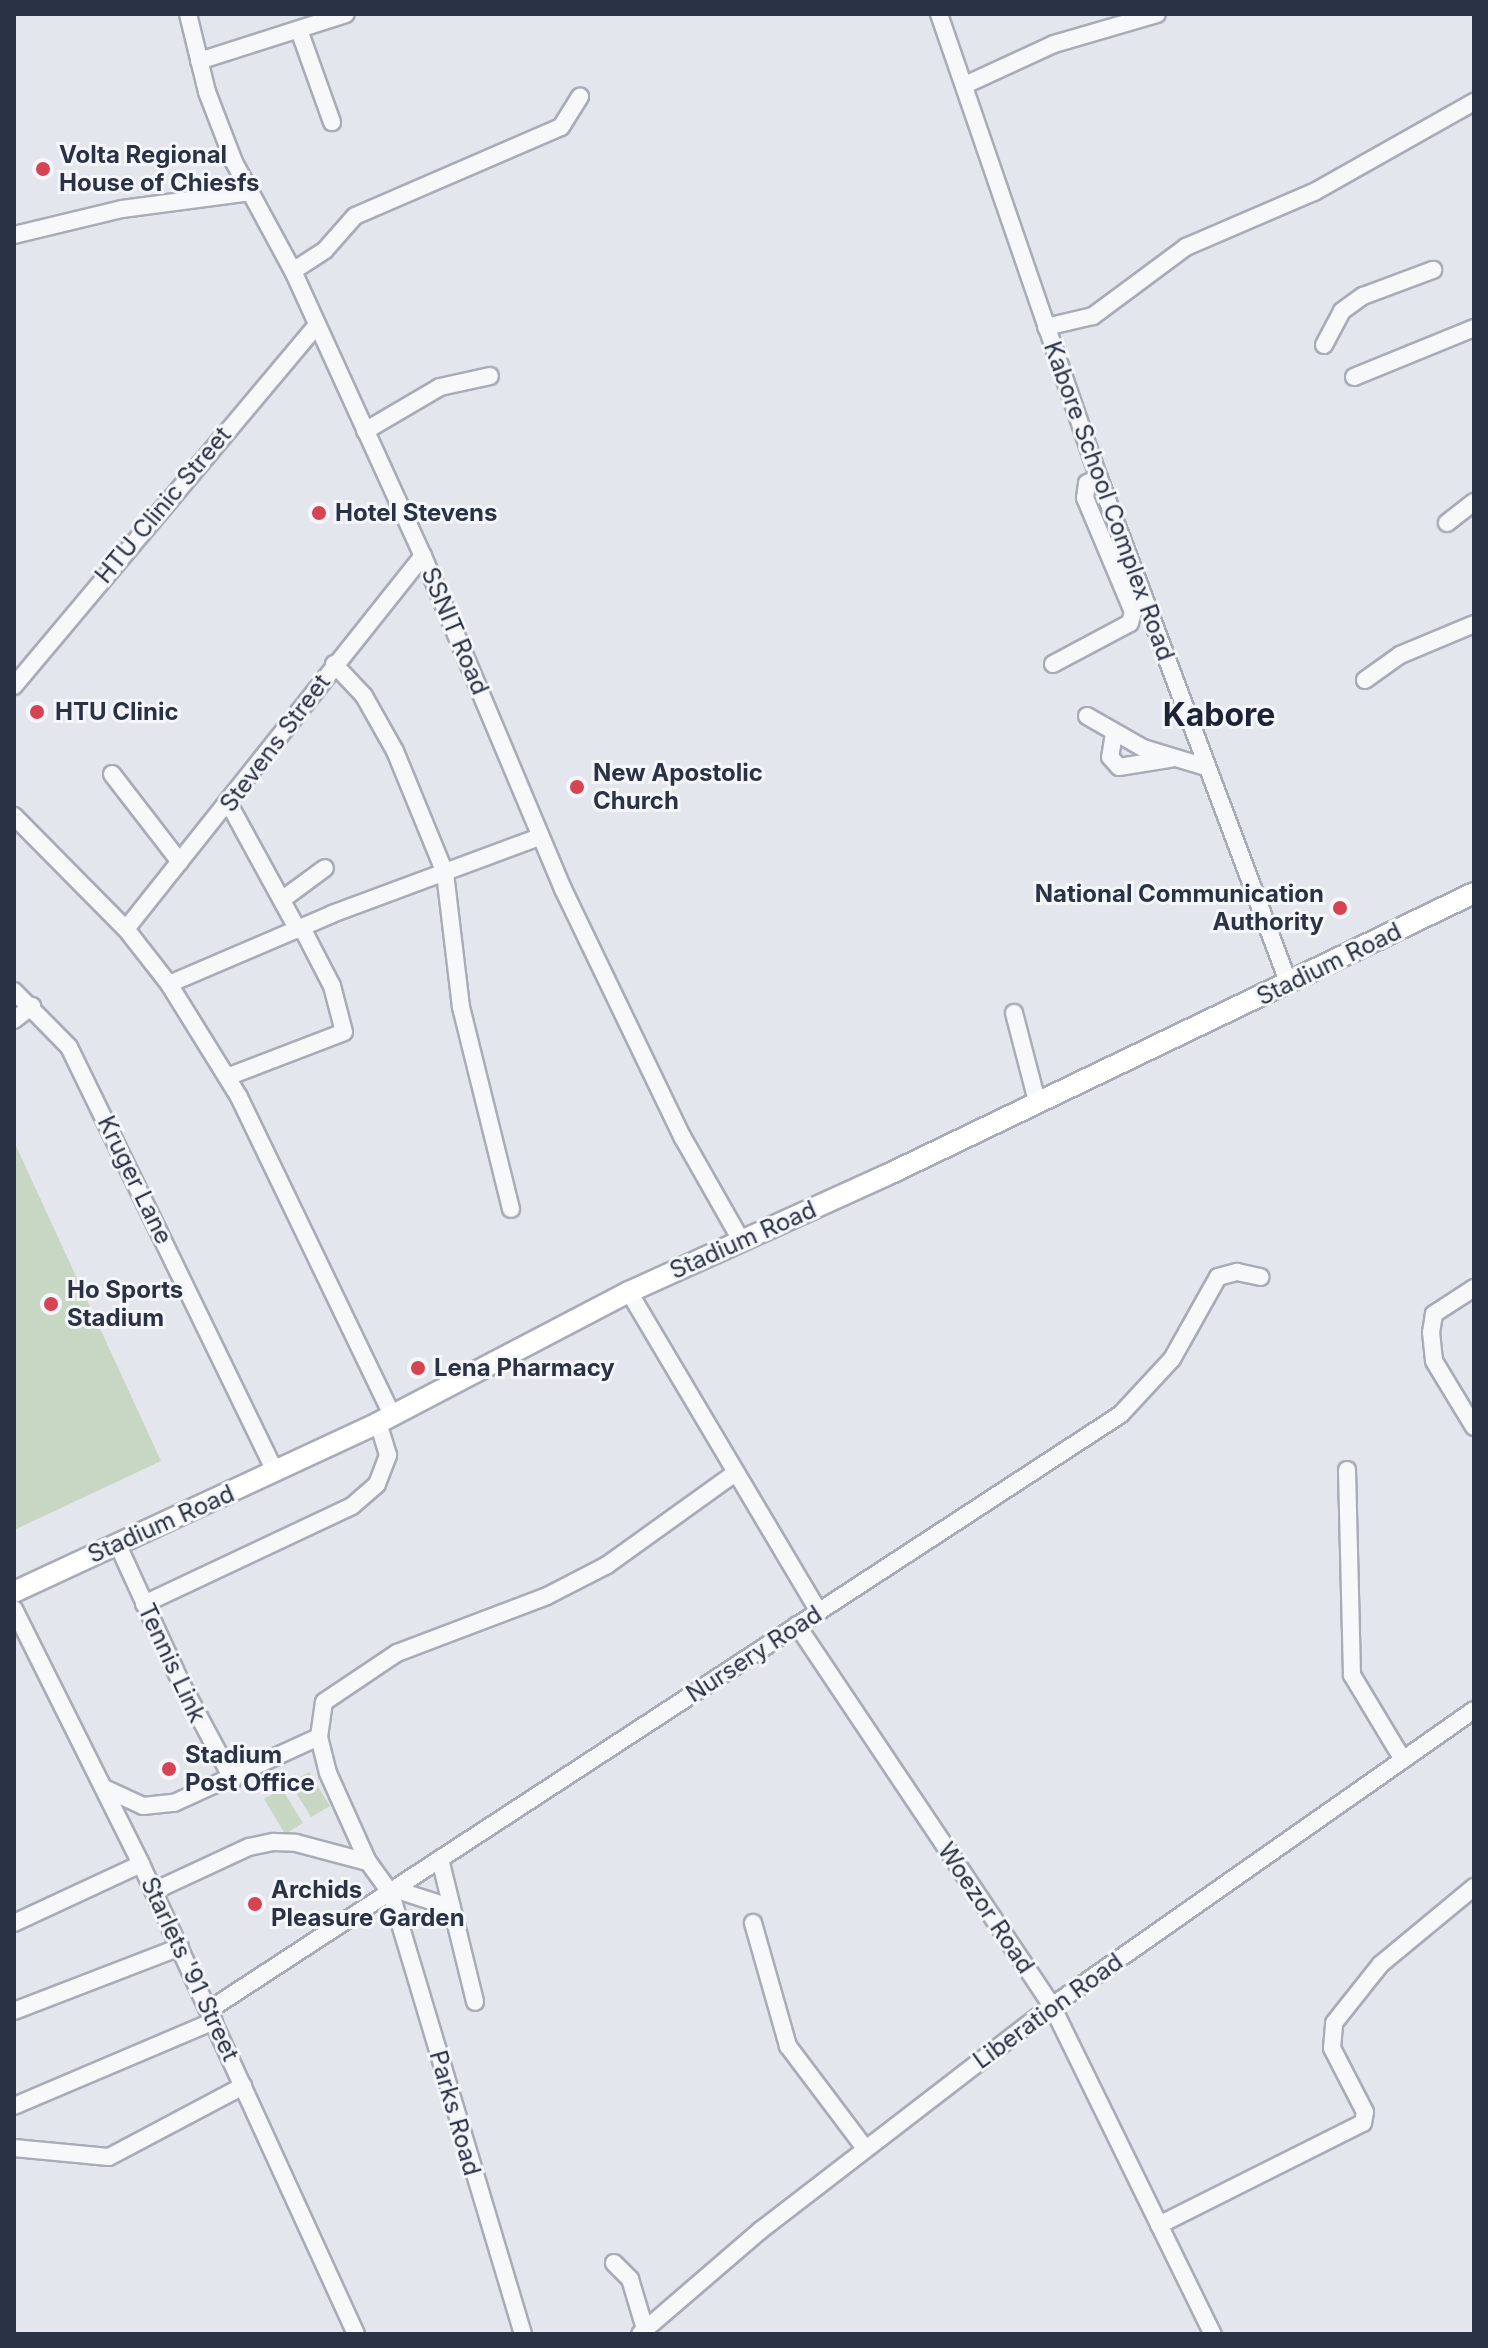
<!DOCTYPE html>
<style>
body{margin:0}
#map{position:relative;width:1488px;height:2348px;overflow:hidden;background:#e3e6ec;font-family:Inter,sans-serif}
div>[style]{position:absolute}
.green>*{inset:0;background:#c8d6c4}
.roads{filter:drop-shadow(2px 0 #a8acb7) drop-shadow(-2px 0 #a8acb7) drop-shadow(0 2px #a8acb7) drop-shadow(0 -2px #a8acb7)}
.minor>*{height:16px;margin:-8px;padding:0 8px;transform-origin:8px;border-radius:8px;background:#f7f8fa}
.major>*{height:20px;margin:-10px;padding:0 10px;transform-origin:10px;border-radius:10px;background:#fff}
.dots>*{width:22px;height:22px;translate:-50% -50%;box-sizing:border-box;border:4px solid #f4f6f9;border-radius:50%}
span{translate:-50% -50%;white-space:nowrap;text-align:center;line-height:1.15;-webkit-text-stroke:6px #f4f6f9;paint-order:stroke}
.poi-label{font-size:24px;color:#2a3246;font-weight:700}
.left{translate:0 -50%;text-align:left}
.right{translate:-100% -50%;text-align:right}
.street-label{font-size:24px;color:#2a3246}
.district-label{font-size:32px;color:#1c2337;font-weight:700}
.frame{position:absolute;inset:0;border:16px solid #2a3246;pointer-events:none}
</style>
<div id="map">
<div class="green">
<i style="clip-path:polygon(16px 1146px,161px 1461px,14px 1530px,14px 1147px)"></i>
<i style="clip-path:polygon(309px 1772px,330px 1806px,311px 1817px,290px 1783px)"></i>
<i style="clip-path:polygon(282px 1789px,303px 1823px,285px 1834px,264px 1799px)"></i>
</div>
<div class="roads">
<div class="minor">
<i style="left:188px;top:14px;width:80px;rotate:76.3deg"></i>
<i style="left:207px;top:92px;width:75px;rotate:68.9deg"></i>
<i style="left:234px;top:162px;width:124px;rotate:61.6deg"></i>
<i style="left:293px;top:271px;width:313px;rotate:65.5deg"></i>
<i style="left:423px;top:556px;width:361px;rotate:67.2deg"></i>
<i style="left:563px;top:889px;width:276px;rotate:64.3deg"></i>
<i style="left:683px;top:1138px;width:117px;rotate:60.4deg"></i>
<i style="left:939px;top:14px;width:491px;rotate:71deg"></i>
<i style="left:1099px;top:478px;width:540px;rotate:69.42deg"></i>
<i style="left:299px;top:30px;width:98px;rotate:70.3deg"></i>
<i style="left:199px;top:61px;width:154px;rotate:-17.7deg"></i>
<i style="left:965px;top:85px;width:98px;rotate:-24.7deg"></i>
<i style="left:1054px;top:44px;width:107px;rotate:-16.2deg"></i>
<i style="left:14px;top:235px;width:111px;rotate:-13.5deg"></i>
<i style="left:122px;top:209px;width:130px;rotate:-7.5deg"></i>
<i style="left:293px;top:271px;width:38px;rotate:-33deg"></i>
<i style="left:325px;top:250px;width:45px;rotate:-48.6deg"></i>
<i style="left:355px;top:216px;width:224px;rotate:-23.4deg"></i>
<i style="left:561px;top:127px;width:36px;rotate:-58deg"></i>
<i style="left:1046px;top:327px;width:48px;rotate:-13.2deg"></i>
<i style="left:1093px;top:316px;width:116px;rotate:-36.6deg"></i>
<i style="left:1186px;top:247px;width:139px;rotate:-23.3deg"></i>
<i style="left:1314px;top:192px;width:184px;rotate:-29.4deg"></i>
<i style="left:1324px;top:345px;width:38px;rotate:-62deg"></i>
<i style="left:1342px;top:311px;width:26px;rotate:-36deg"></i>
<i style="left:1363px;top:296px;width:75px;rotate:-20.4deg"></i>
<i style="left:1354px;top:377px;width:130px;rotate:-22.2deg"></i>
<i style="left:365px;top:431px;width:87px;rotate:-30.4deg"></i>
<i style="left:440px;top:387px;width:51px;rotate:-12.4deg"></i>
<i style="left:1447px;top:523px;width:34px;rotate:-38deg"></i>
<i style="left:334px;top:664px;width:44px;rotate:46.8deg"></i>
<i style="left:364px;top:696px;width:63px;rotate:60.6deg"></i>
<i style="left:395px;top:751px;width:132px;rotate:67.7deg"></i>
<i style="left:445px;top:873px;width:135px;rotate:83.2deg"></i>
<i style="left:461px;top:1007px;width:208px;rotate:76.1deg"></i>
<i style="left:1053px;top:664px;width:87px;rotate:-28deg"></i>
<i style="left:1130px;top:623px;width:11px;rotate:-75deg"></i>
<i style="left:1133px;top:612px;width:124px;rotate:-112.8deg"></i>
<i style="left:1085px;top:498px;width:15px;rotate:-82deg"></i>
<i style="left:1087px;top:483px;width:13px;rotate:-23deg"></i>
<i style="left:1365px;top:680px;width:43px;rotate:-35.5deg"></i>
<i style="left:1400px;top:655px;width:80px;rotate:-22.7deg"></i>
<i style="left:14px;top:686px;width:468px;rotate:-50deg"></i>
<i style="left:1087px;top:716px;width:64px;rotate:29.7deg"></i>
<i style="left:1143px;top:748px;width:66px;rotate:16.8deg"></i>
<i style="left:1114px;top:733px;width:24px;rotate:99deg"></i>
<i style="left:1110px;top:757px;width:13px;rotate:48deg"></i>
<i style="left:1119px;top:767px;width:52px;rotate:-8.9deg"></i>
<i style="left:112px;top:774px;width:111px;rotate:52.3deg"></i>
<i style="left:229px;top:804px;width:144px;rotate:61.3deg"></i>
<i style="left:14px;top:816px;width:159px;rotate:45.3deg"></i>
<i style="left:126px;top:929px;width:70px;rotate:52deg"></i>
<i style="left:169px;top:984px;width:133px;rotate:58.2deg"></i>
<i style="left:239px;top:1097px;width:353px;rotate:64.3deg"></i>
<i style="left:283px;top:899px;width:52px;rotate:-36.4deg"></i>
<i style="left:126px;top:929px;width:477px;rotate:-51.5deg"></i>
<i style="left:169px;top:984px;width:177px;rotate:-23.2deg"></i>
<i style="left:332px;top:914px;width:221px;rotate:-20.4deg"></i>
<i style="left:14px;top:991px;width:78px;rotate:45.5deg"></i>
<i style="left:69px;top:1047px;width:472px;rotate:64.1deg"></i>
<i style="left:1014px;top:1013px;width:91px;rotate:75.4deg"></i>
<i style="left:14px;top:1020px;width:23px;rotate:-38deg"></i>
<i style="left:227px;top:1077px;width:125px;rotate:-21deg"></i>
<i style="left:344px;top:1032px;width:48px;rotate:-104.6deg"></i>
<i style="left:332px;top:986px;width:65px;rotate:-117.3deg"></i>
<i style="left:1474px;top:1288px;width:48px;rotate:147deg"></i>
<i style="left:1434px;top:1314px;width:18px;rotate:99deg"></i>
<i style="left:1431px;top:1332px;width:29px;rotate:84deg"></i>
<i style="left:1434px;top:1361px;width:77px;rotate:58.8deg"></i>
<i style="left:629px;top:1292px;width:372px;rotate:59.3deg"></i>
<i style="left:1347px;top:1470px;width:205px;rotate:88.6deg"></i>
<i style="left:1352px;top:1675px;width:99px;rotate:59deg"></i>
<i style="left:117px;top:1543px;width:154px;rotate:65.4deg"></i>
<i style="left:181px;top:1683px;width:110px;rotate:61.8deg"></i>
<i style="left:144px;top:1604px;width:230px;rotate:-25.2deg"></i>
<i style="left:352px;top:1506px;width:33px;rotate:-41deg"></i>
<i style="left:377px;top:1484px;width:31px;rotate:-69deg"></i>
<i style="left:388px;top:1455px;width:34px;rotate:-107deg"></i>
<i style="left:14px;top:1609px;width:285px;rotate:63.5deg"></i>
<i style="left:141px;top:1864px;width:517px;rotate:65.42deg"></i>
<i style="left:797px;top:1625px;width:458px;rotate:56.2deg"></i>
<i style="left:1052px;top:2006px;width:365px;rotate:63.9deg"></i>
<i style="left:104px;top:1788px;width:43px;rotate:24.8deg"></i>
<i style="left:143px;top:1806px;width:31px;rotate:-6deg"></i>
<i style="left:174px;top:1803px;width:159px;rotate:-24.5deg"></i>
<i style="left:440px;top:1859px;width:147px;rotate:76.2deg"></i>
<i style="left:394px;top:1889px;width:61px;rotate:18.1deg"></i>
<i style="left:154px;top:1891px;width:105px;rotate:-24.9deg"></i>
<i style="left:249px;top:1847px;width:25px;rotate:-12deg"></i>
<i style="left:273px;top:1842px;width:23px;rotate:2deg"></i>
<i style="left:296px;top:1843px;width:74px;rotate:14.8deg"></i>
<i style="left:14px;top:1923px;width:140px;rotate:-24.9deg"></i>
<i style="left:753px;top:1923px;width:128px;rotate:74.1deg"></i>
<i style="left:788px;top:2046px;width:128px;rotate:53deg"></i>
<i style="left:209px;top:2010px;width:1089px;rotate:-33.16deg"></i>
<i style="left:1121px;top:1414px;width:75px;rotate:-47.2deg"></i>
<i style="left:1172px;top:1359px;width:94px;rotate:-60.7deg"></i>
<i style="left:1218px;top:1277px;width:20px;rotate:-15deg"></i>
<i style="left:1237px;top:1272px;width:24px;rotate:12deg"></i>
<i style="left:14px;top:2011px;width:178px;rotate:-21.1deg"></i>
<i style="left:14px;top:2106px;width:217px;rotate:-23deg"></i>
<i style="left:14px;top:2148px;width:95px;rotate:5.4deg"></i>
<i style="left:109px;top:2157px;width:152px;rotate:-27.9deg"></i>
<i style="left:1159px;top:2225px;width:228px;rotate:-26.6deg"></i>
<i style="left:1363px;top:2123px;width:11px;rotate:-80deg"></i>
<i style="left:1365px;top:2112px;width:72px;rotate:-117.3deg"></i>
<i style="left:1332px;top:2048px;width:25px;rotate:-85deg"></i>
<i style="left:1334px;top:2023px;width:75px;rotate:-51.5deg"></i>
<i style="left:1381px;top:1964px;width:121px;rotate:-39.6deg"></i>
<i style="left:614px;top:2263px;width:23px;rotate:45deg"></i>
<i style="left:630px;top:2279px;width:52px;rotate:73.3deg"></i>
<i style="left:523px;top:2334px;width:462px;rotate:-106.7deg"></i>
<i style="left:390px;top:1892px;width:37px;rotate:-126deg"></i>
<i style="left:368px;top:1862px;width:98px;rotate:-114.2deg"></i>
<i style="left:328px;top:1773px;width:37px;rotate:-104deg"></i>
<i style="left:319px;top:1737px;width:35px;rotate:-82deg"></i>
<i style="left:324px;top:1702px;width:88px;rotate:-33.9deg"></i>
<i style="left:397px;top:1653px;width:160px;rotate:-20.8deg"></i>
<i style="left:547px;top:1596px;width:68px;rotate:-27.3deg"></i>
<i style="left:607px;top:1565px;width:158px;rotate:-35.7deg"></i>
<i style="left:640px;top:2334px;width:160px;rotate:-40.7deg"></i>
<i style="left:761px;top:2230px;width:367px;rotate:-37.6deg"></i>
<i style="left:1052px;top:2006px;width:515px;rotate:-35.05deg"></i>
</div>
<div class="major">
<i style="left:14px;top:1592px;width:401px;rotate:-24.9deg"></i>
<i style="left:378px;top:1423px;width:283px;rotate:-27.6deg"></i>
<i style="left:629px;top:1292px;width:283px;rotate:-24.4deg"></i>
<i style="left:887px;top:1175px;width:651px;rotate:-25.66deg"></i>
</div>
</div>
<div class="dots">
<i style="left:43px;top:169px;background:#d64352"></i>
<i style="left:319px;top:513px;background:#d64352"></i>
<i style="left:37px;top:712px;background:#d64352"></i>
<i style="left:577px;top:787px;background:#d64352"></i>
<i style="left:1340px;top:908px;background:#d64352"></i>
<i style="left:51px;top:1304px;background:#d64352"></i>
<i style="left:418px;top:1368px;background:#d64352"></i>
<i style="left:169px;top:1769px;background:#d64352"></i>
<i style="left:255px;top:1904px;background:#d64352"></i>
</div>
<div class="poi-label">
<span class="left" style="left:59px;top:169px">Volta Regional<br>House of Chiesfs</span>
<span class="left" style="left:335px;top:513px">Hotel Stevens</span>
<span class="left" style="left:55px;top:712px">HTU Clinic</span>
<span class="left" style="left:593px;top:787px">New Apostolic<br>Church</span>
<span class="right" style="left:1324px;top:908px">National Communication<br>Authority</span>
<span class="left" style="left:67px;top:1304px">Ho Sports<br>Stadium</span>
<span class="left" style="left:434px;top:1368px">Lena Pharmacy</span>
<span class="left" style="left:185px;top:1769px">Stadium<br>Post Office</span>
<span class="left" style="left:271px;top:1904px">Archids<br>Pleasure Garden</span>
</div>
<div class="street-label">
<span style="left:1109px;top:501px;rotate:70deg">Kabore School Complex Road</span>
<span style="left:163px;top:505px;rotate:-50deg">HTU Clinic Street</span>
<span style="left:455px;top:631px;rotate:67deg">SSNIT Road</span>
<span style="left:275px;top:743px;rotate:-53deg">Stevens Street</span>
<span style="left:1329px;top:964px;rotate:-26deg">Stadium Road</span>
<span style="left:135px;top:1180px;rotate:64deg">Kruger Lane</span>
<span style="left:743px;top:1240px;rotate:-24deg">Stadium Road</span>
<span style="left:161px;top:1524px;rotate:-24deg">Stadium Road</span>
<span style="left:754px;top:1654px;rotate:-33deg">Nursery Road</span>
<span style="left:172px;top:1663px;rotate:65deg">Tennis Link</span>
<span style="left:986px;top:1908px;rotate:56deg">Woezor Road</span>
<span style="left:190px;top:1969px;rotate:65deg">Starlets '91 Street</span>
<span style="left:1048px;top:2011px;rotate:-36deg">Liberation Road</span>
<span style="left:455px;top:2113px;rotate:74deg">Parks Road</span>
</div>
<div class="district-label">
<span style="left:1219px;top:715px">Kabore</span>
</div>
<div class="frame"></div>
</div>
